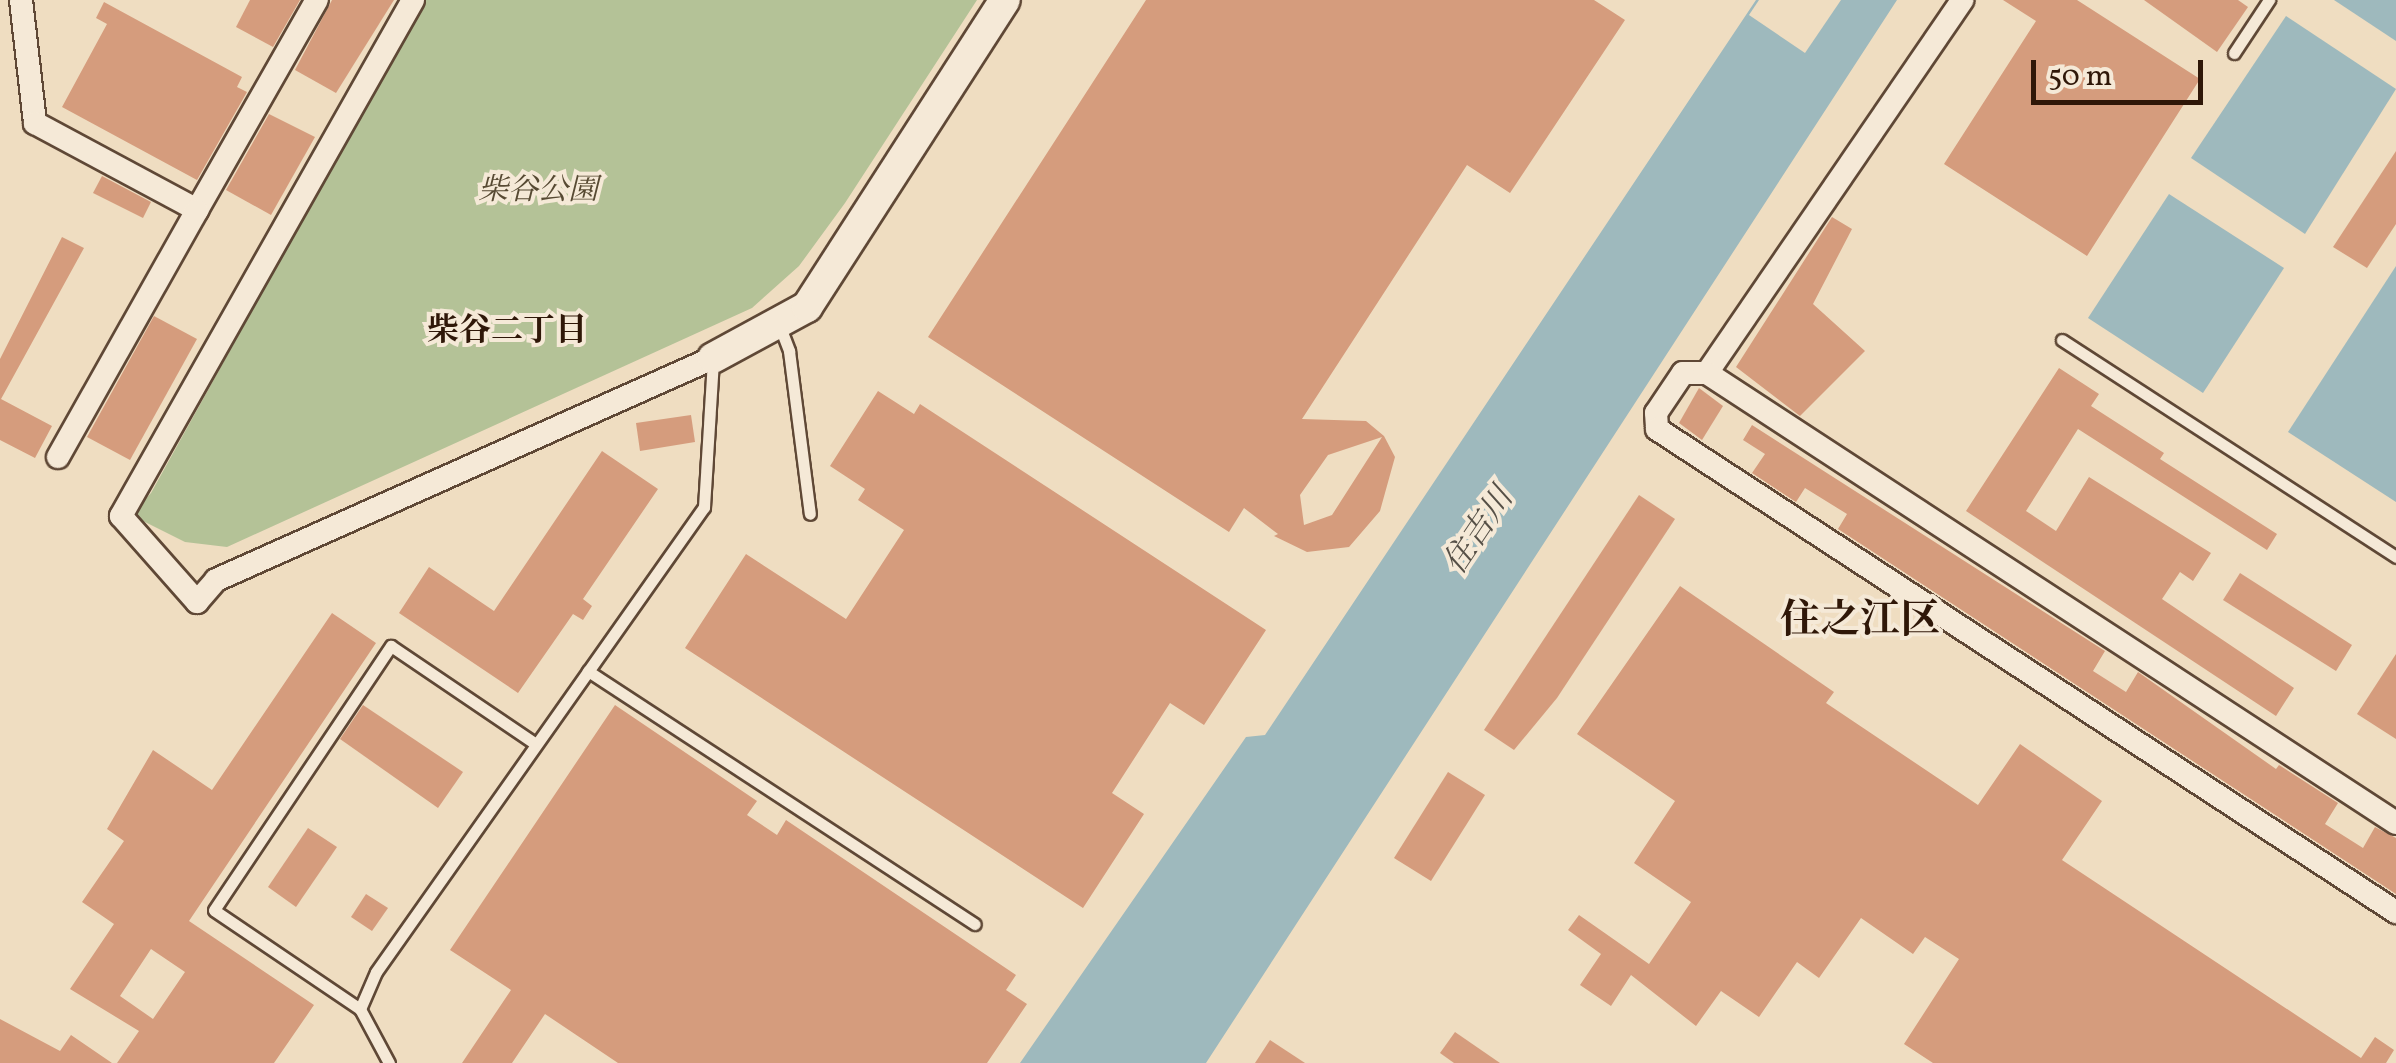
<!DOCTYPE html>
<meta charset="utf-8">
<style>
body{margin:0}
#map{position:relative;width:2396px;height:1063px;overflow:hidden;background:#efddc1;font-family:Vollkorn,"Noto Serif JP",serif}
div>[style]{position:absolute}
.green>*{inset:0;background:#b4c297}
.water>*{inset:0;background:#9eb9bd}
.pier>*{inset:0;background:#efddc1}
.building>*{inset:0;background:#d59c7d}
.roads{filter:drop-shadow(2px 0 #5f4836) drop-shadow(-2px 0 #5f4836) drop-shadow(0 2px #5f4836) drop-shadow(0 -2px #5f4836)}
.lane>*{height:11px;margin:-5.5px;padding:0 5.5px;transform-origin:5.5px;border-radius:5.5px;background:#f5e9d7}
.street>*{height:22px;margin:-11px;padding:0 11px;transform-origin:11px;border-radius:11px;background:#f5e9d7}
.secondary>*{height:30px;margin:-15px;padding:0 15px;transform-origin:15px;border-radius:15px;background:#f5e9d7}
span{translate:-50% -50%;white-space:nowrap;text-align:center;line-height:1.15;-webkit-text-stroke:8px #f5e9d7;paint-order:stroke}
.park-label{font-size:30px;color:#574a33;font-style:italic}
.neighbourhood-label{font-size:32px;color:#2f1708;font-weight:700}
.water-label{font-size:32px;color:#565047;font-style:italic}
.district-label{font-size:40px;color:#2f1708;font-weight:700}
.scale{position:absolute;left:2031px;top:60px;width:172px;height:45px;box-sizing:border-box;border:5px solid #2f1708;border-top:0;padding-left:12px;font-size:30px;line-height:35px;white-space:nowrap;color:#2f1708;-webkit-text-stroke:8px #f5e9d7;paint-order:stroke}
</style>
<div id="map">
<div class="green">
<i style="clip-path:polygon(424px 0,977px 0,845px 203px,799px 266px,752px 308px,227px 547px,185px 542px,131px 515px,151px 493px)"></i>
</div>
<div class="water">
<i style="clip-path:polygon(1756px 0,1897px 0,1206px 1063px,1020px 1063px,1246px 737px,1265px 735px)"></i>
<i style="clip-path:polygon(2334px 0,2396px 0,2396px 41px)"></i>
<i style="clip-path:polygon(2286px 16px,2396px 89px,2305px 234px,2191px 158px)"></i>
<i style="clip-path:polygon(2169px 194px,2284px 268px,2203px 393px,2088px 318px)"></i>
<i style="clip-path:polygon(2396px 266px,2396px 502px,2288px 432px)"></i>
</div>
<div class="pier">
<i style="clip-path:polygon(1759px 0,1841px 0,1805px 53px,1749px 15px)"></i>
</div>
<div class="building">
<i style="clip-path:polygon(250px 0,300px 0,273px 47px,236px 27px)"></i>
<i style="clip-path:polygon(332px 0,394px 0,336px 93px,295px 70px)"></i>
<i style="clip-path:polygon(evenodd,1146px 0,1594px 0,1625px 20px,1510px 193px,1467px 165px,1302px 419px,1366px 421px,1384px 436px,1395px 457px,1380px 511px,1349px 547px,1307px 552px,1274px 536px,1278px 534px,1244px 508px,1229px 532px,928px 337px,1146px 0,1382px 437px,1332px 515px,1304px 525px,1300px 495px,1328px 455px,1382px 437px)"></i>
<i style="clip-path:polygon(2003px 0,2077px 0,2200px 79px,2087px 256px,1944px 164px,2036px 21px)"></i>
<i style="clip-path:polygon(2144px 0,2238px 0,2248px 7px,2217px 52px)"></i>
<i style="clip-path:polygon(104px 2px,242px 77px,237px 87px,247px 92px,197px 180px,62px 107px,107px 24px,96px 18px)"></i>
<i style="clip-path:polygon(269px 114px,315px 137px,271px 215px,226px 190px)"></i>
<i style="clip-path:polygon(2396px 151px,2396px 224px,2367px 268px,2333px 247px)"></i>
<i style="clip-path:polygon(102px 176px,151px 202px,143px 218px,93px 193px)"></i>
<i style="clip-path:polygon(1832px 217px,1852px 229px,1813px 304px,1865px 351px,1800px 416px,1736px 367px)"></i>
<i style="clip-path:polygon(62px 237px,84px 248px,1px 399px,52px 426px,35px 458px,0 440px,0 359px)"></i>
<i style="clip-path:polygon(154px 316px,197px 339px,130px 460px,87px 437px)"></i>
<i style="clip-path:polygon(2059px 368px,2099px 394px,2091px 406px,2164px 453px,2160px 459px,2277px 534px,2267px 550px,2078px 429px,2026px 511px,2056px 531px,2089px 477px,2211px 553px,2193px 581px,2180px 572px,2162px 599px,2294px 688px,2276px 716px,1966px 511px)"></i>
<i style="clip-path:polygon(1699px 388px,1723px 406px,1702px 440px,1679px 423px)"></i>
<i style="clip-path:polygon(878px 391px,914px 414px,920px 404px,1266px 630px,1204px 725px,1170px 703px,1112px 793px,1144px 814px,1083px 908px,685px 648px,746px 554px,846px 619px,904px 530px,858px 500px,865px 489px,830px 466px)"></i>
<i style="clip-path:polygon(691px 415px,695px 442px,640px 451px,636px 423px)"></i>
<i style="clip-path:polygon(1752px 425px,2105px 651px,2093px 671px,2126px 692px,2138px 672px,2276px 769px,2279px 765px,2338px 803px,2325px 824px,2363px 848px,2375px 827px,2396px 838px,2396px 894px,1838px 529px,1847px 514px,1805px 488px,1796px 502px,1752px 473px,1765px 454px,1743px 440px)"></i>
<i style="clip-path:polygon(602px 451px,658px 489px,583px 599px,592px 606px,583px 620px,573px 614px,518px 693px,399px 613px,429px 567px,494px 611px)"></i>
<i style="clip-path:polygon(1639px 495px,1675px 519px,1557px 698px,1514px 750px,1484px 730px)"></i>
<i style="clip-path:polygon(2240px 573px,2352px 645px,2336px 671px,2223px 600px)"></i>
<i style="clip-path:polygon(1680px 586px,1834px 692px,1826px 703px,1978px 805px,2020px 744px,2102px 801px,2062px 860px,2361px 1058px,2375px 1037px,2394px 1050px,2386px 1063px,1933px 1063px,1904px 1044px,1959px 959px,1925px 937px,1913px 954px,1861px 918px,1819px 978px,1797px 962px,1759px 1017px,1721px 991px,1696px 1026px,1631px 975px,1611px 1006px,1580px 985px,1601px 954px,1568px 930px,1579px 915px,1649px 964px,1691px 902px,1634px 863px,1675px 801px,1577px 734px)"></i>
<i style="clip-path:polygon(evenodd,332px 613px,376px 643px,189px 921px,314px 1005px,274px 1063px,117px 1063px,139px 1031px,70px 989px,114px 924px,82px 902px,124px 841px,107px 829px,153px 750px,212px 790px,332px 613px,151px 949px,185px 972px,153px 1019px,120px 996px,151px 949px)"></i>
<i style="clip-path:polygon(2396px 654px,2396px 739px,2357px 714px)"></i>
<i style="clip-path:polygon(363px 705px,463px 772px,438px 808px,340px 739px)"></i>
<i style="clip-path:polygon(615px 705px,757px 801px,747px 815px,777px 835px,786px 820px,1016px 975px,1006px 990px,1027px 1004px,987px 1063px,618px 1063px,545px 1014px,512px 1063px,462px 1063px,511px 990px,450px 950px)"></i>
<i style="clip-path:polygon(1448px 772px,1485px 795px,1431px 881px,1394px 858px)"></i>
<i style="clip-path:polygon(308px 828px,337px 847px,296px 907px,268px 887px)"></i>
<i style="clip-path:polygon(366px 894px,388px 908px,372px 931px,351px 917px)"></i>
<i style="clip-path:polygon(0 1019px,60px 1051px,71px 1035px,112px 1063px,0 1063px)"></i>
<i style="clip-path:polygon(1455px 1032px,1500px 1063px,1454px 1063px,1440px 1053px)"></i>
<i style="clip-path:polygon(1270px 1040px,1305px 1063px,1255px 1063px)"></i>
</div>
<div class="roads">
<div class="lane">
<i style="left:2234px;top:53px;width:64px;rotate:-56.6deg"></i>
<i style="left:780px;top:327px;width:26px;rotate:69deg"></i>
<i style="left:789px;top:351px;width:164px;rotate:82.7deg"></i>
<i style="left:2062px;top:340px;width:398px;rotate:33deg"></i>
<i style="left:588px;top:671px;width:462px;rotate:33.2deg"></i>
<i style="left:360px;top:1009px;width:176px;rotate:-145.9deg"></i>
<i style="left:214px;top:910px;width:318px;rotate:-56.2deg"></i>
<i style="left:391px;top:646px;width:175px;rotate:34.1deg"></i>
<i style="left:389px;top:1063px;width:61px;rotate:-118.2deg"></i>
<i style="left:360px;top:1009px;width:40px;rotate:-66.6deg"></i>
<i style="left:376px;top:972px;width:569px;rotate:-54.8deg"></i>
<i style="left:704px;top:507px;width:149px;rotate:-86.5deg"></i>
</div>
<div class="street">
<i style="left:21px;top:0;width:124px;rotate:83.5deg"></i>
<i style="left:35px;top:123px;width:184px;rotate:28.2deg"></i>
<i style="left:197px;top:210px;width:242px;rotate:-60.3deg"></i>
<i style="left:413px;top:0;width:593px;rotate:119.51deg"></i>
<i style="left:121px;top:516px;width:115px;rotate:48.5deg"></i>
<i style="left:197px;top:602px;width:29px;rotate:-49deg"></i>
<i style="left:216px;top:580px;width:544px;rotate:-24.07deg"></i>
<i style="left:1707px;top:373px;width:452px;rotate:-55.6deg"></i>
<i style="left:58px;top:457px;width:283px;rotate:-60.6deg"></i>
<i style="left:2396px;top:823px;width:823px;rotate:-146.85deg"></i>
<i style="left:1707px;top:373px;width:24px;rotate:180deg"></i>
<i style="left:1683px;top:373px;width:48px;rotate:124deg"></i>
<i style="left:1656px;top:413px;width:16px;rotate:86deg"></i>
<i style="left:1657px;top:429px;width:883px;rotate:33.17deg"></i>
</div>
<div class="secondary">
<i style="left:713px;top:358px;width:107px;rotate:-28.5deg"></i>
<i style="left:807px;top:307px;width:365px;rotate:-57.2deg"></i>
</div>
</div>
<div class="park-label">
<span style="left:538px;top:191px">柴谷公園</span>
</div>
<div class="neighbourhood-label">
<span style="left:507px;top:332px">柴谷二丁目</span>
</div>
<div class="water-label">
<span style="left:1480px;top:532px;rotate:-56deg">住吉川</span>
</div>
<div class="district-label">
<span style="left:1860px;top:622px">住之江区</span>
</div>
<div class="scale">50 m</div>
</div>
